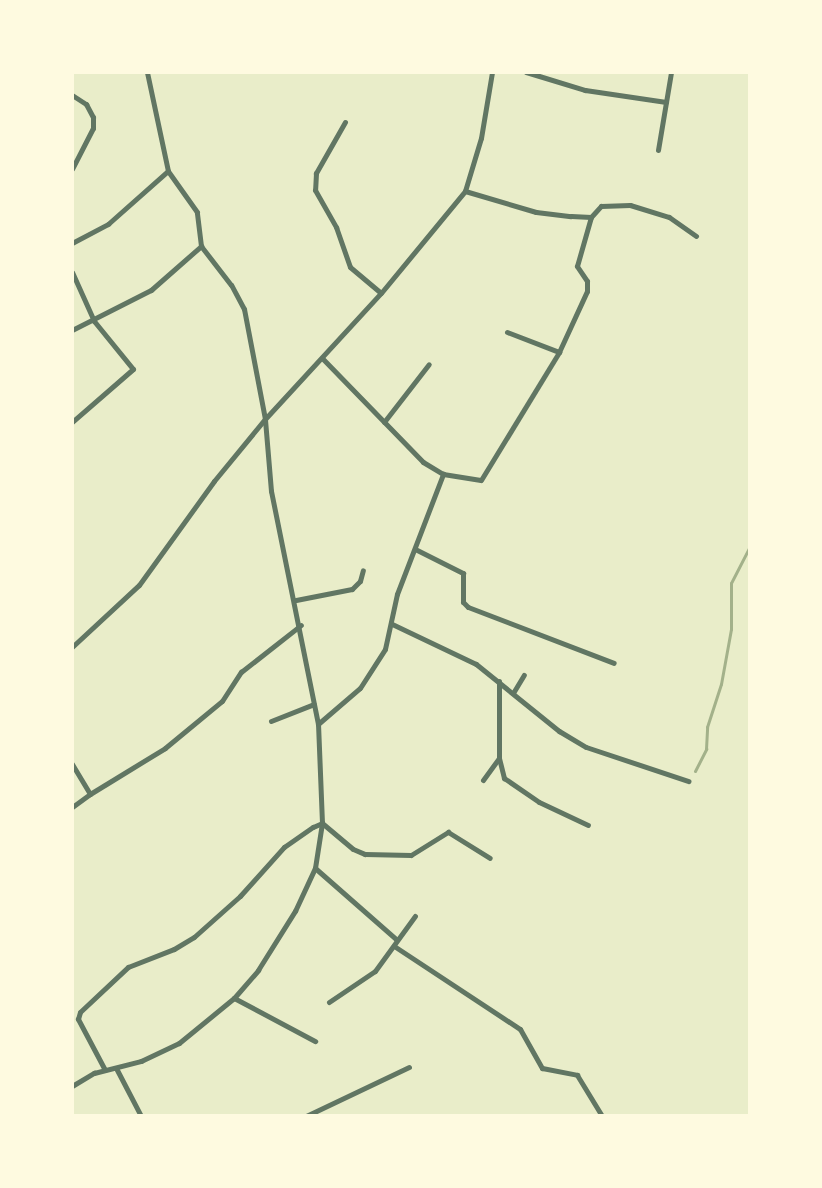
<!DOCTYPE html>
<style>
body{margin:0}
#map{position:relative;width:822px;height:1188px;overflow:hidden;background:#e9edc9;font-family:"Asap Condensed",sans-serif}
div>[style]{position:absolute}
.stream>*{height:3px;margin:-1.5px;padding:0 1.5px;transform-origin:1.5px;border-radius:1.5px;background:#a3b18a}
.minor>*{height:5px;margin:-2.5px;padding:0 2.5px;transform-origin:2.5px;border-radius:2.5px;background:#617663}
span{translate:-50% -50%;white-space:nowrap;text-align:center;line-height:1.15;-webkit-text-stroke:4.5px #fefae0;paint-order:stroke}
.frame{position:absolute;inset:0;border:74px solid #fefae0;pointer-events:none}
</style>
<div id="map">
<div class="stream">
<i style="left:695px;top:771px;width:25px;rotate:-63deg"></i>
<i style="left:706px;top:749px;width:22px;rotate:-87deg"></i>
<i style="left:707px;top:727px;width:45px;rotate:-72deg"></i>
<i style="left:721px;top:684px;width:56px;rotate:-79.7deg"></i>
<i style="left:731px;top:629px;width:46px;rotate:-90deg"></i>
<i style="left:731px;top:583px;width:42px;rotate:-62.8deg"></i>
</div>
<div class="minor">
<i style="left:526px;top:72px;width:62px;rotate:17deg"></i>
<i style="left:585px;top:90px;width:82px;rotate:8.4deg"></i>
<i style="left:72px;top:95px;width:17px;rotate:33deg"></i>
<i style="left:86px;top:104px;width:15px;rotate:62deg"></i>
<i style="left:93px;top:117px;width:11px;rotate:90deg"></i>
<i style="left:93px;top:128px;width:46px;rotate:117.1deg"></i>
<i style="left:345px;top:122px;width:59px;rotate:119.6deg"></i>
<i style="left:316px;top:173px;width:17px;rotate:93deg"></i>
<i style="left:315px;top:190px;width:43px;rotate:60.4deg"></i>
<i style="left:336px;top:227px;width:42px;rotate:70.7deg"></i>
<i style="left:350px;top:267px;width:40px;rotate:40deg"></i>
<i style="left:658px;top:150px;width:79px;rotate:-80.5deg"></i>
<i style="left:465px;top:191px;width:74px;rotate:16.5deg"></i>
<i style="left:536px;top:212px;width:35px;rotate:7deg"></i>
<i style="left:571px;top:216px;width:20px;rotate:3deg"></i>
<i style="left:591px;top:217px;width:15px;rotate:-48deg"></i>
<i style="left:601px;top:206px;width:29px;rotate:-2deg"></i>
<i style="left:630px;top:205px;width:41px;rotate:17.1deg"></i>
<i style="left:669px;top:217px;width:33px;rotate:35deg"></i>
<i style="left:72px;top:243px;width:41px;rotate:-27.8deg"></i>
<i style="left:108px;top:224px;width:80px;rotate:-41.5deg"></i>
<i style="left:72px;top:272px;width:54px;rotate:65.8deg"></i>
<i style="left:94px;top:321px;width:62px;rotate:50.9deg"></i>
<i style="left:133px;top:369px;width:81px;rotate:139deg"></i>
<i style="left:72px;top:330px;width:89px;rotate:-26.9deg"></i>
<i style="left:151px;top:290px;width:67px;rotate:-41.3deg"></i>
<i style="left:507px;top:332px;width:56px;rotate:21deg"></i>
<i style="left:322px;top:358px;width:145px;rotate:45.8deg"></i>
<i style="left:423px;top:462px;width:23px;rotate:31deg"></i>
<i style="left:443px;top:474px;width:38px;rotate:9deg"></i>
<i style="left:481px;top:480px;width:150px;rotate:-58.6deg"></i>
<i style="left:559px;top:352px;width:67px;rotate:-65.3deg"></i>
<i style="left:587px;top:291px;width:10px;rotate:-90deg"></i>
<i style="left:587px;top:281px;width:18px;rotate:-124deg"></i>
<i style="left:577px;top:266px;width:51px;rotate:-74.1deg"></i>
<i style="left:384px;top:422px;width:73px;rotate:-52.2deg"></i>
<i style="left:415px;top:549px;width:54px;rotate:26.6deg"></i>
<i style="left:463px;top:573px;width:29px;rotate:90deg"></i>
<i style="left:463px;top:602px;width:7px;rotate:45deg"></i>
<i style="left:468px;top:607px;width:156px;rotate:21deg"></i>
<i style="left:296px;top:600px;width:57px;rotate:-11.1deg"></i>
<i style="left:352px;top:589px;width:11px;rotate:-45deg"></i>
<i style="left:360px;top:581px;width:11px;rotate:-75deg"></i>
<i style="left:392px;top:624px;width:93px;rotate:25.5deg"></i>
<i style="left:476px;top:664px;width:107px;rotate:38.9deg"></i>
<i style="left:559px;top:731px;width:31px;rotate:31deg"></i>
<i style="left:586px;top:747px;width:108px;rotate:18.4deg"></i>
<i style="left:72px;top:647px;width:91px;rotate:-42.8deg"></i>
<i style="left:139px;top:585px;width:128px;rotate:-54.2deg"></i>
<i style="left:214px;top:481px;width:80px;rotate:-50.6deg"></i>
<i style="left:265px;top:419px;width:112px;rotate:-100.8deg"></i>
<i style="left:244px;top:309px;width:27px;rotate:-118deg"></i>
<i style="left:231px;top:285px;width:49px;rotate:-127.6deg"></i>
<i style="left:201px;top:246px;width:34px;rotate:-97deg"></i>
<i style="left:197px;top:212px;width:50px;rotate:-125.3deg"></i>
<i style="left:168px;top:171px;width:101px;rotate:-102deg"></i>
<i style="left:499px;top:681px;width:77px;rotate:90deg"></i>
<i style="left:499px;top:758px;width:21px;rotate:76deg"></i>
<i style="left:504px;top:778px;width:42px;rotate:34.4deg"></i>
<i style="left:539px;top:802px;width:54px;rotate:25.1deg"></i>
<i style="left:513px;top:693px;width:21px;rotate:-59deg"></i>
<i style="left:271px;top:721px;width:46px;rotate:-21.6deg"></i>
<i style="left:318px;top:724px;width:55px;rotate:-40.6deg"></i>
<i style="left:360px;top:688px;width:46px;rotate:-57.3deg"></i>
<i style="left:385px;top:649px;width:56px;rotate:-77.7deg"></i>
<i style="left:397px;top:594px;width:129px;rotate:-69deg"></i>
<i style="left:72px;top:764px;width:35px;rotate:59deg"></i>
<i style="left:90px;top:794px;width:22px;rotate:144deg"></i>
<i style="left:483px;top:780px;width:27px;rotate:-54deg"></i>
<i style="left:90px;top:794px;width:88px;rotate:-31.5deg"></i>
<i style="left:165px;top:748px;width:74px;rotate:-39.5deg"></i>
<i style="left:222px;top:701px;width:35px;rotate:-57deg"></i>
<i style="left:241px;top:672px;width:76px;rotate:-38.1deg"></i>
<i style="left:315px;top:868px;width:109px;rotate:41.3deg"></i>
<i style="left:394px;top:946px;width:151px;rotate:33.4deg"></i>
<i style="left:520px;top:1029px;width:45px;rotate:60.6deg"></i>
<i style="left:542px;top:1068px;width:36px;rotate:11deg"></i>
<i style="left:577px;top:1075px;width:48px;rotate:58.6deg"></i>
<i style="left:234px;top:998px;width:92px;rotate:28deg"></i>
<i style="left:329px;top:1002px;width:55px;rotate:-34deg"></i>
<i style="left:375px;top:971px;width:68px;rotate:-54deg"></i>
<i style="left:116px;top:1068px;width:54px;rotate:62.5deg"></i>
<i style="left:105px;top:1070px;width:58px;rotate:-117.9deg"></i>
<i style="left:78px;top:1019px;width:7px;rotate:-74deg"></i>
<i style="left:80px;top:1012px;width:66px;rotate:-43.2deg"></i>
<i style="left:128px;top:967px;width:49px;rotate:-21.4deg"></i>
<i style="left:174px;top:949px;width:23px;rotate:-31deg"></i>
<i style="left:194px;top:937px;width:62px;rotate:-41.7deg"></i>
<i style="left:240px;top:896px;width:66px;rotate:-48.1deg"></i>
<i style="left:284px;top:847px;width:35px;rotate:-35deg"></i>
<i style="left:313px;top:827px;width:10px;rotate:-24deg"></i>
<i style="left:322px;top:823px;width:40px;rotate:40deg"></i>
<i style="left:353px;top:849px;width:13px;rotate:23deg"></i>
<i style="left:365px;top:854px;width:46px;rotate:1.2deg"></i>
<i style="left:411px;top:855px;width:44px;rotate:-31.9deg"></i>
<i style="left:448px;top:832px;width:49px;rotate:31.8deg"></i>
<i style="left:72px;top:1086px;width:26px;rotate:-31deg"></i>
<i style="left:94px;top:1073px;width:49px;rotate:-14.3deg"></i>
<i style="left:141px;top:1061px;width:42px;rotate:-25.3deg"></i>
<i style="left:179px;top:1043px;width:71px;rotate:-39.3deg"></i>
<i style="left:234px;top:998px;width:37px;rotate:-49deg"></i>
<i style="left:258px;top:970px;width:70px;rotate:-57.9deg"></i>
<i style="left:295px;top:911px;width:47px;rotate:-65.1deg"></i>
<i style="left:315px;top:868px;width:46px;rotate:-81.2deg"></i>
<i style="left:322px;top:823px;width:99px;rotate:-92.3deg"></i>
<i style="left:318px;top:724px;width:238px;rotate:-101.4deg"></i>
<i style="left:271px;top:491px;width:72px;rotate:-94.8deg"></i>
<i style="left:265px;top:419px;width:171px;rotate:-47.4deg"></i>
<i style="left:381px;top:293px;width:132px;rotate:-50.5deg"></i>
<i style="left:465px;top:191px;width:55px;rotate:-73.2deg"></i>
<i style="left:481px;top:138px;width:67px;rotate:-80.5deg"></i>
<i style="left:306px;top:1116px;width:114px;rotate:-25.4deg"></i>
</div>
<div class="frame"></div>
</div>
